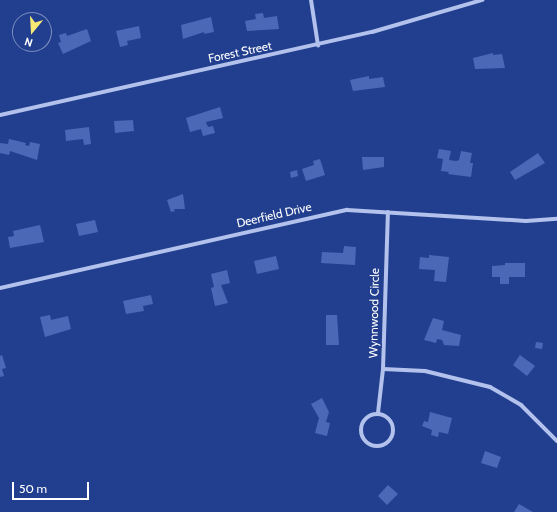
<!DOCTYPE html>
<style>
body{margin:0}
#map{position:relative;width:557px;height:512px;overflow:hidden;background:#223f8f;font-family:Cabin,sans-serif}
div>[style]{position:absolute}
.building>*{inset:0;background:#4b68b6}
.minor>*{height:4px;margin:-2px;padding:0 2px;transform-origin:2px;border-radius:2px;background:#b2c2ec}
.minor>.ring{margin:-2px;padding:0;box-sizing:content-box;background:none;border:4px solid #b2c2ec;border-radius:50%}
span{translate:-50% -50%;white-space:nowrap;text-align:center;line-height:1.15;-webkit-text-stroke:3px #223f8f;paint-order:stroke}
.street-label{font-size:12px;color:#fff}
.north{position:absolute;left:12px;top:12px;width:40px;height:40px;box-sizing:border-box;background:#223f8f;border:1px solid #7a8cbc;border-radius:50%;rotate:198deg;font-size:11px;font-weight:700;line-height:16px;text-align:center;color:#fff}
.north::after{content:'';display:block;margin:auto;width:14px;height:18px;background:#f8e975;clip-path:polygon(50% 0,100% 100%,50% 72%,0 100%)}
.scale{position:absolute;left:12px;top:482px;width:77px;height:18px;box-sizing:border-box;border:2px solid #fff;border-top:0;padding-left:5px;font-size:12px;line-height:14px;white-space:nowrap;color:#fff;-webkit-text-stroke:3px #223f8f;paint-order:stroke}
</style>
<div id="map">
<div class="building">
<i style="clip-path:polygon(263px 13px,264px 18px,277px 16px,279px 29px,247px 31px,245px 21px,256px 19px,255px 14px)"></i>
<i style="clip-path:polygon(211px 17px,214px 32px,204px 34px,204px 32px,183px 39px,181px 25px)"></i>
<i style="clip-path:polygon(139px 26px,141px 38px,127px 41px,128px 45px,120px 47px,116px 31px)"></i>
<i style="clip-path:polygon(87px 29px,91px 41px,63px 54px,58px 43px,61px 42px,59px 35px,66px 33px,67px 36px)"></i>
<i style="clip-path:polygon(493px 53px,493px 55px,502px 54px,505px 68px,475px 69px,473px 58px)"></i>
<i style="clip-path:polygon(369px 76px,369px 79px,383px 77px,385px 87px,353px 91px,350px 80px)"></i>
<i style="clip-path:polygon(220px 107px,223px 118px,206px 122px,208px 127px,213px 126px,215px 133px,203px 136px,201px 129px,190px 132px,186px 118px)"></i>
<i style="clip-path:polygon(133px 120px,134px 131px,115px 133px,114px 121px)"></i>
<i style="clip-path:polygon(89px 127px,91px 144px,84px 145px,83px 139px,66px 141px,65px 130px)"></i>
<i style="clip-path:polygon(9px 139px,26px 143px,25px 145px,29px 146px,30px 142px,40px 144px,37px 160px,10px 151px,9px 155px,0 153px,0 143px,8px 144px)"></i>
<i style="clip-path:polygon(439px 149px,451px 151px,449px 160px,456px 161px,459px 160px,461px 151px,472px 153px,470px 163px,473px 163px,471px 177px,448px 174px,449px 172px,441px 171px,443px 159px,437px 158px)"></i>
<i style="clip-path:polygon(538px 153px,545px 163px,515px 180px,510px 172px)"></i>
<i style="clip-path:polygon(362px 157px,384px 157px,384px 167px,363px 170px)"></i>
<i style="clip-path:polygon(320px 159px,325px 175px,306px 181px,302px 169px,314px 165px,313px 161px)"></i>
<i style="clip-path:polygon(297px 170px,298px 176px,291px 178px,290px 172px)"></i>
<i style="clip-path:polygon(183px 194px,185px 209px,174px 209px,175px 211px,171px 212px,167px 200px)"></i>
<i style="clip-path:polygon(95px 220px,98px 232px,79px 236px,76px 224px)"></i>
<i style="clip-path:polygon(40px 225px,44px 242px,10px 248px,8px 237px,14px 236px,13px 231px)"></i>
<i style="clip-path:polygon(344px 246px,356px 247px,355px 265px,321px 263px,322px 252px,343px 253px)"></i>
<i style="clip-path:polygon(429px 255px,449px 257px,446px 282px,434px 281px,435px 270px,419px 269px,420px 257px,429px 258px)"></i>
<i style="clip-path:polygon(276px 256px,279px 269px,257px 274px,254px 261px)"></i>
<i style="clip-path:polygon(505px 263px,525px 263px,525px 277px,509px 277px,509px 284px,500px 284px,500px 277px,492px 277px,492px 266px,505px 265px)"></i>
<i style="clip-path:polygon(227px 270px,230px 283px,221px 285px,228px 303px,215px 306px,211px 288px,214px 287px,211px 274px)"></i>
<i style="clip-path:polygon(151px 295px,153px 304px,143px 306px,144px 311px,126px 314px,123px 301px)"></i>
<i style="clip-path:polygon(50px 315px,51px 320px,68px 316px,71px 329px,45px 337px,40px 317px)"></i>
<i style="clip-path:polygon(326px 315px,337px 315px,339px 345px,326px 345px)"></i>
<i style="clip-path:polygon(433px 318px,444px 321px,442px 330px,461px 335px,459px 346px,444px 345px,442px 340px,437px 339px,436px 343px,424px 340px)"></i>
<i style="clip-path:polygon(536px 342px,543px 343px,542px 349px,535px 348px)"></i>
<i style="clip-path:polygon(2px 355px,6px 368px,2px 369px,4px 376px,0 377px,0 356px)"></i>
<i style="clip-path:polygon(520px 355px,535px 366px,527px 376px,513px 365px)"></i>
<i style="clip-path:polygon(322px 398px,329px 412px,326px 422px,330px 423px,327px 436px,315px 433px,319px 418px,311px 404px)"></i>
<i style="clip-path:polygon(430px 412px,452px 418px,448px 434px,439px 432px,438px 437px,431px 435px,432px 430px,422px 426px,424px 421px,428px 422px)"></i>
<i style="clip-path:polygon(485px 451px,501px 457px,497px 468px,481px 463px)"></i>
<i style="clip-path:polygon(388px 485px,398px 494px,387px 505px,378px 496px)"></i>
<i style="clip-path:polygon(519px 504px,533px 512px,514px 512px)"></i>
</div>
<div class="minor">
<i style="left:311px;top:0;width:46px;rotate:81.2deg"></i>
<i style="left:0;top:115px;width:381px;rotate:-12.6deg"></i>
<i style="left:372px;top:32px;width:115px;rotate:-16.2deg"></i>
<i style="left:0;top:288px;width:356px;rotate:-12.7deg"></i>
<i style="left:347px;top:210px;width:179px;rotate:3.5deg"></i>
<i style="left:526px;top:221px;width:31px;rotate:-4deg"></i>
<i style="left:383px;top:369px;width:42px;rotate:2.7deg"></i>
<i style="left:425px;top:371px;width:67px;rotate:13.8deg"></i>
<i style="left:490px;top:387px;width:36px;rotate:30deg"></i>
<i style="left:521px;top:405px;width:51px;rotate:45deg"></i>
<i style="left:378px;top:413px;width:44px;rotate:-83.5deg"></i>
<i style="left:383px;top:369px;width:157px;rotate:-88.2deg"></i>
<i class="ring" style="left:361px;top:414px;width:28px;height:28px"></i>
</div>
<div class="street-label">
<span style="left:240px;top:52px;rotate:-12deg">Forest Street</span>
<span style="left:274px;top:215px;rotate:-13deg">Deerfield Drive</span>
<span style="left:374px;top:313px;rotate:-89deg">Wynnwood Circle</span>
</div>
<div class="north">N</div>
<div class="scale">50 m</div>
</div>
